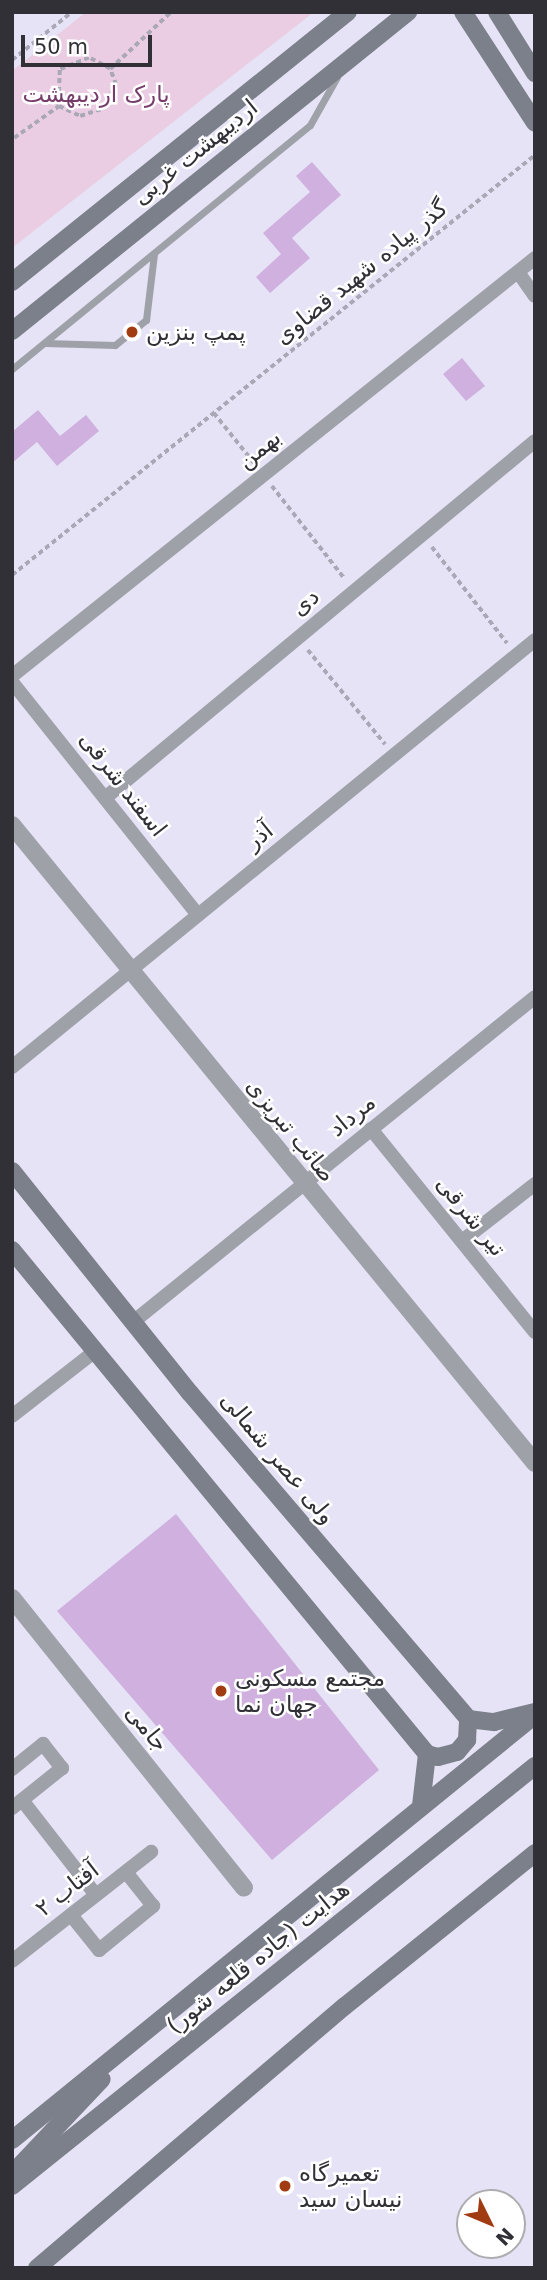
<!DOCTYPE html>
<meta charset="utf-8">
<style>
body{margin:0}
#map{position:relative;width:547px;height:2280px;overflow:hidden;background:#e6e3f6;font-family:"DejaVu Sans",Cairo,sans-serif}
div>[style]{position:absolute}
.green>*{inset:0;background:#eacde2}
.building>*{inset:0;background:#cfb0de}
.path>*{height:3.5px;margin-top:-1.75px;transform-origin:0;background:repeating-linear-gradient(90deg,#aaa8b7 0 5px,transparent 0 8.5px)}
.service>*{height:7px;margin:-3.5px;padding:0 3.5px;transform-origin:3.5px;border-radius:3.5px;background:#9fa1a9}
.minor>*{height:14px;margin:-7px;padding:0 7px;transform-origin:7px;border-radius:7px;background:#9fa1a9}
.tertiary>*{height:18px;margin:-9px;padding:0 9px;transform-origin:9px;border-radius:9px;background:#9fa1a9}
.secondary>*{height:18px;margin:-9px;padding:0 9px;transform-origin:9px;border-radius:9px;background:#7c808b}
.dots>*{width:19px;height:19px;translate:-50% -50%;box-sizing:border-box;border:4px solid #fff;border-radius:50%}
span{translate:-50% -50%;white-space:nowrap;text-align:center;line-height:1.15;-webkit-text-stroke:5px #fff;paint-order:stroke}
.park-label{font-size:23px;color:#763c6a}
.street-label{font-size:23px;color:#313037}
.poi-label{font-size:23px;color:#313037}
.left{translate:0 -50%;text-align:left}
.frame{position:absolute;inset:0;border:14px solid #313037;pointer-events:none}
.north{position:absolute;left:456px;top:2189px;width:70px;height:70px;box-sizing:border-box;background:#fff;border:2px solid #adacaf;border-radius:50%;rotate:133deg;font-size:19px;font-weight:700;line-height:28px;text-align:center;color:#313037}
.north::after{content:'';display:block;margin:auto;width:24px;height:32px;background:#a13b12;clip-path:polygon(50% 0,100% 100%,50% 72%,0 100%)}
.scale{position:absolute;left:21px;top:35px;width:131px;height:32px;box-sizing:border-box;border:4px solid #313037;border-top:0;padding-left:9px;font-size:21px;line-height:24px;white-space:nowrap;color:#313037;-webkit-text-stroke:5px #fff;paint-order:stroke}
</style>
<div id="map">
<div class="green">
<i style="clip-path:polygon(86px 12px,314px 12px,12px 248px,12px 71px)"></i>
</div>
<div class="building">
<i style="clip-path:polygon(312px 162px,341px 195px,292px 238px,310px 258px,270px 293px,256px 277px,281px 254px,263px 233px,310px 192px,296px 176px)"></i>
<i style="clip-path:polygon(462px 358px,485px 386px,466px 401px,443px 374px)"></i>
<i style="clip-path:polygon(38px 410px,60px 436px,86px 415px,99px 431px,57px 466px,37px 442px,12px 463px,12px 432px)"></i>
<i style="clip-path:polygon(176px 1514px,379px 1770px,272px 1860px,57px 1611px)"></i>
</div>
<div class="path">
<i style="left:12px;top:60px;width:77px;rotate:-38.7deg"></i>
<i style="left:110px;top:69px;width:83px;rotate:-43.1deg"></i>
<i style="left:12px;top:137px;width:21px;rotate:90deg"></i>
<i style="left:14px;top:138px;width:55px;rotate:-35.4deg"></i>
<i style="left:59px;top:106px;width:23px;rotate:25deg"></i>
<i style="left:80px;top:116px;width:23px;rotate:-18deg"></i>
<i style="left:102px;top:109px;width:28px;rotate:-60deg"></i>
<i style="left:116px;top:85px;width:17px;rotate:-111deg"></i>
<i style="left:110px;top:69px;width:24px;rotate:-152deg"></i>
<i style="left:89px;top:58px;width:31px;rotate:158deg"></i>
<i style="left:60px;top:70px;width:36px;rotate:92deg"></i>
<i style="left:214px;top:413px;width:64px;rotate:51.3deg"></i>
<i style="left:272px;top:486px;width:118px;rotate:51.9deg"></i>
<i style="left:432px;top:547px;width:122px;rotate:52deg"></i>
<i style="left:12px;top:575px;width:671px;rotate:-38.77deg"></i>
<i style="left:308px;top:650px;width:122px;rotate:50.7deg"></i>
</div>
<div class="service">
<i style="left:45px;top:343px;width:70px;rotate:1.6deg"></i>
<i style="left:115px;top:345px;width:40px;rotate:-39deg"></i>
<i style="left:146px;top:320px;width:66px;rotate:-83.1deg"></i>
<i style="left:12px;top:369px;width:385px;rotate:-39.3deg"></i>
<i style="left:310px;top:125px;width:55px;rotate:-60.6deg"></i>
</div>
<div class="minor">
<i style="left:518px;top:272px;width:29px;rotate:55deg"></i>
<i style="left:12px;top:676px;width:670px;rotate:-38.63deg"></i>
<i style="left:12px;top:682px;width:298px;rotate:51.4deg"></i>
<i style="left:105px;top:798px;width:559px;rotate:-39.7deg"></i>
<i style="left:12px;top:1067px;width:675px;rotate:-39.23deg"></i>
<i style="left:371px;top:1129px;width:261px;rotate:51.1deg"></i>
<i style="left:462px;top:1241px;width:93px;rotate:-38deg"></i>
<i style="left:133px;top:1322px;width:517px;rotate:-38.95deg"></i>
<i style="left:12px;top:1416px;width:104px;rotate:-38deg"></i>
<i style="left:12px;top:1769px;width:40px;rotate:-39deg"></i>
<i style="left:43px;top:1744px;width:31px;rotate:52deg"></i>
<i style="left:62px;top:1768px;width:64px;rotate:141.3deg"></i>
<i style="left:22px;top:1800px;width:120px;rotate:52.1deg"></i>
<i style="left:71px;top:1915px;width:45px;rotate:51.3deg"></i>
<i style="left:99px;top:1950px;width:70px;rotate:-39.2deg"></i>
<i style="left:153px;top:1906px;width:43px;rotate:-128.5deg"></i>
<i style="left:12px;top:1961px;width:177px;rotate:-38.1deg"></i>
</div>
<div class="tertiary">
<i style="left:12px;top:825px;width:825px;rotate:50.66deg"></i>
<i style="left:12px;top:1598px;width:371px;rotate:51.3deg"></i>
</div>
<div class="secondary">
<i style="left:463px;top:12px;width:132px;rotate:57deg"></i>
<i style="left:497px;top:12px;width:72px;rotate:58.1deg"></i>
<i style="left:12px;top:282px;width:431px;rotate:-38.8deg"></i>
<i style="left:12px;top:331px;width:509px;rotate:-38.85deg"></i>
<i style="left:12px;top:1171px;width:285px;rotate:51.3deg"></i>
<i style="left:190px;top:1393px;width:428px;rotate:49.5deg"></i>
<i style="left:468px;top:1719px;width:26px;rotate:7deg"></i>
<i style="left:494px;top:1722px;width:42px;rotate:-13.7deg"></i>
<i style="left:12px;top:1250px;width:653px;rotate:50.53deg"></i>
<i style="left:427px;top:1754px;width:52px;rotate:96.6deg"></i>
<i style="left:427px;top:1754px;width:11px;rotate:15deg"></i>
<i style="left:438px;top:1757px;width:20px;rotate:-15deg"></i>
<i style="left:457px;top:1752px;width:16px;rotate:-50deg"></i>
<i style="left:467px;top:1740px;width:21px;rotate:-87deg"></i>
<i style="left:12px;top:2140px;width:674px;rotate:-39.1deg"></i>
<i style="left:13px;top:2173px;width:129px;rotate:-46.6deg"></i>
<i style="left:12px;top:2186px;width:671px;rotate:-38.77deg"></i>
<i style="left:37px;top:2268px;width:404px;rotate:-40.4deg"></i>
<i style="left:345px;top:2006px;width:244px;rotate:-38.8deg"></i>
</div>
<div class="dots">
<i style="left:132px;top:332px;background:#a13b12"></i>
<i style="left:221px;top:1691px;background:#a13b12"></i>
<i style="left:285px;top:2186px;background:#a13b12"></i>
</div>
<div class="park-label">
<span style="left:96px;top:94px">پارک اردیبهشت</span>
</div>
<div class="street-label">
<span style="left:195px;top:152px;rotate:-39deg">اردیبهشت غربی</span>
<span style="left:361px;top:272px;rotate:-39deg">گذر پیاده شهید قضاوی</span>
<span style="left:259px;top:449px;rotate:-39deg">بهمن</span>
<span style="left:305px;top:602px;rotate:-40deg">دی</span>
<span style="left:123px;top:784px;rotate:52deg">اسفند شرقی</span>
<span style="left:259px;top:836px;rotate:-39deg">آذر</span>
<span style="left:352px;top:1115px;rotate:-39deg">مرداد</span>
<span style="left:291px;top:1130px;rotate:51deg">صائب تبریزی</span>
<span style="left:471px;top:1216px;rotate:51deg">تیر شرقی</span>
<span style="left:278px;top:1458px;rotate:50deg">ولی عصر شمالی</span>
<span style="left:147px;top:1728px;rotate:51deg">جامی</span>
<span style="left:67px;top:1889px;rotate:-38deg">آفتاب ۲</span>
<span style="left:258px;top:1957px;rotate:-39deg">هدایت (جاده قلعه شور)</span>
</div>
<div class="poi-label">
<span class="left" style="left:146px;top:332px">پمپ بنزین</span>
<span class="left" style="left:235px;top:1691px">مجتمع مسکونی<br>جهان نما</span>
<span class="left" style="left:299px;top:2186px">تعمیرگاه<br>نیسان سید</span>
</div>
<div class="frame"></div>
<div class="north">N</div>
<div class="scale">50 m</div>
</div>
